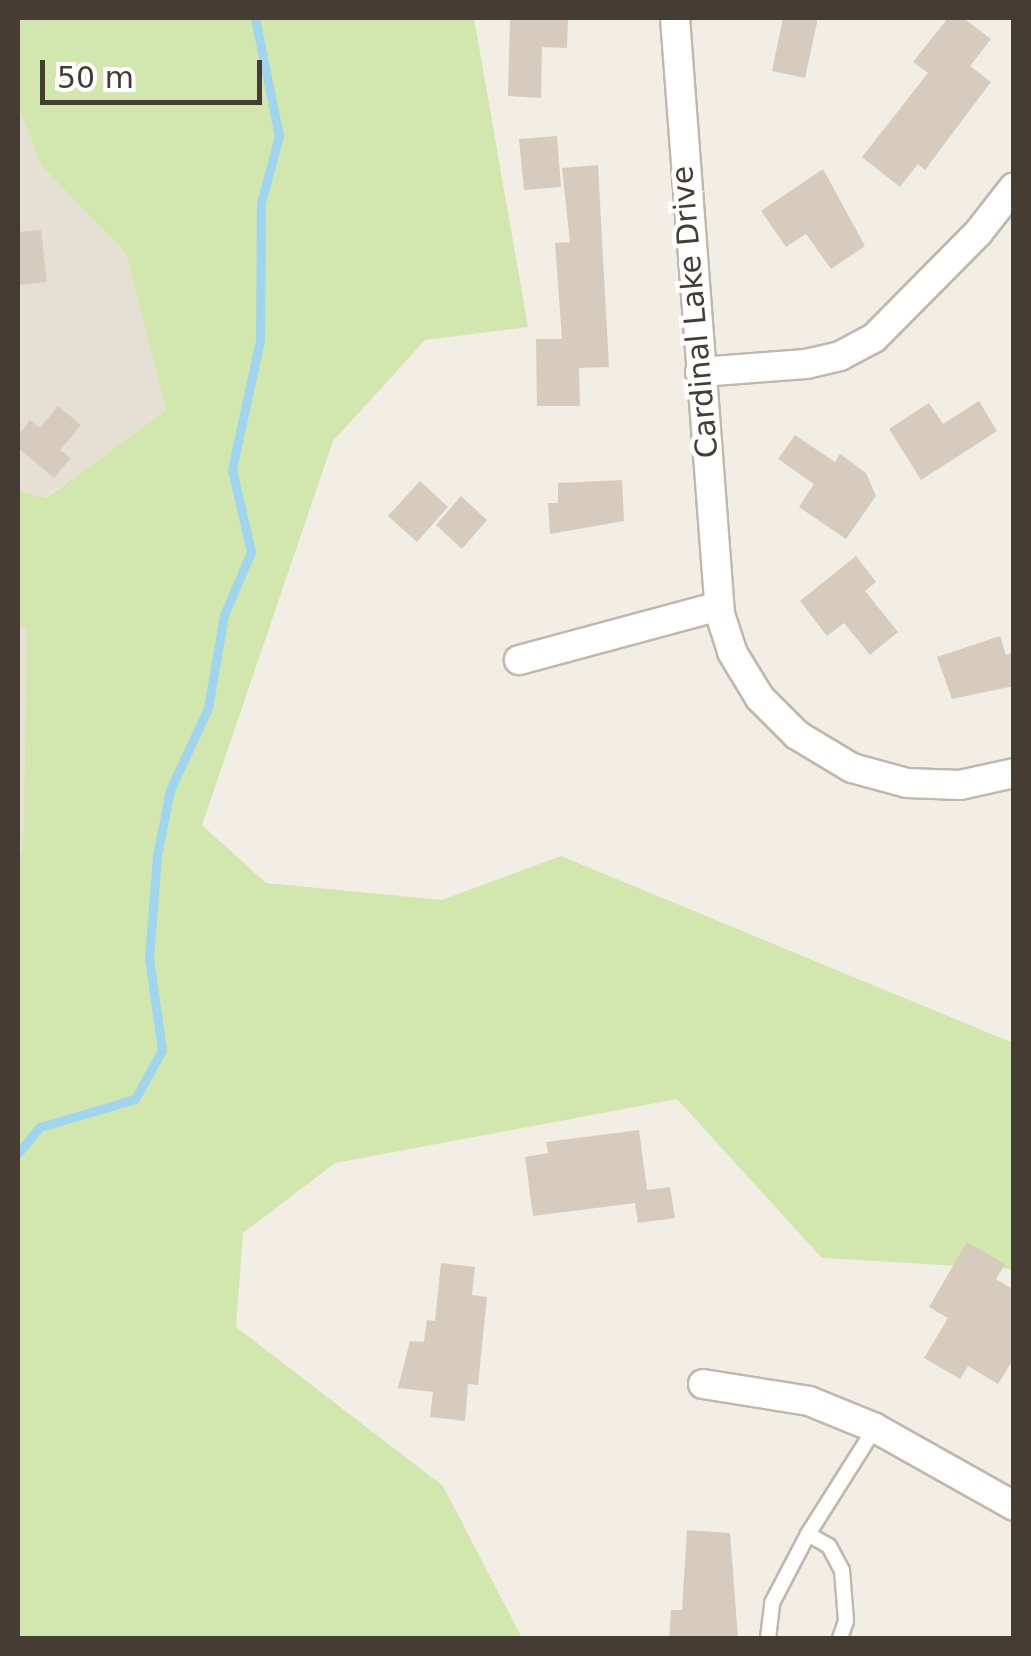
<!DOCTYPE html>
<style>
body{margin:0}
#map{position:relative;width:1031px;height:1656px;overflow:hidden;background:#f2ede5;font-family:"DejaVu Sans",sans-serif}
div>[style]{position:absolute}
.residential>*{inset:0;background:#e6dfd3}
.green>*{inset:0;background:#d1e7ad}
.stream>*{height:9px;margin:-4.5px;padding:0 4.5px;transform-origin:4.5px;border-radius:4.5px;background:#a0d5f0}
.building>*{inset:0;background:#d7cbbd}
.roads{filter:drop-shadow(2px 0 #c1b7aa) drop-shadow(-2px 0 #c1b7aa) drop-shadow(0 2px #c1b7aa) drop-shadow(0 -2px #c1b7aa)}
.service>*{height:14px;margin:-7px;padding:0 7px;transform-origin:7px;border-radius:7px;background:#fff}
.minor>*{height:28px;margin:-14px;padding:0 14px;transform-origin:14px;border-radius:14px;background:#fff}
span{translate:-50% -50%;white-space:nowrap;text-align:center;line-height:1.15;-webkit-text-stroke:9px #fff;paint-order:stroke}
.street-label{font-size:30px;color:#453d34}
.frame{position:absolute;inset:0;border:20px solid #453d34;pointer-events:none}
.scale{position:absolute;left:40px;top:60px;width:222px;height:45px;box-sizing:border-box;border:5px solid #453d34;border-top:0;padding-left:12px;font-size:30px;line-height:35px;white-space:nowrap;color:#453d34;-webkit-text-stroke:8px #fff;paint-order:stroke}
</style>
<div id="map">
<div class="residential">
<i style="clip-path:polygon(18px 105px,41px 165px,126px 253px,166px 410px,45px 498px,18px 490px)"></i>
<i style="clip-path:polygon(18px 625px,27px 628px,23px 849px,18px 860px)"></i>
</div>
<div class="green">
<i style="clip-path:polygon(18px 18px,474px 18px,528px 327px,425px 340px,333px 441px,202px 825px,266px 883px,442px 900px,561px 856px,1013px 1043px,1013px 1269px,822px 1258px,677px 1099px,335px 1163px,243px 1233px,236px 1327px,443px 1486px,522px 1638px,18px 1638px,18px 860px,23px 849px,27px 628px,18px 625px,18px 490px,46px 498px,166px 410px,126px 253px,41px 165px,18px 105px)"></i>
</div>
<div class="stream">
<i style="left:18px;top:1153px;width:34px;rotate:-50deg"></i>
<i style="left:40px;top:1127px;width:99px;rotate:-16.4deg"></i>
<i style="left:135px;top:1099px;width:56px;rotate:-61.1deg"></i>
<i style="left:162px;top:1050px;width:93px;rotate:-98deg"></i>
<i style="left:149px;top:958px;width:102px;rotate:-85.5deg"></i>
<i style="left:157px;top:856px;width:67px;rotate:-78.9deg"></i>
<i style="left:170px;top:790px;width:90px;rotate:-65.1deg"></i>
<i style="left:208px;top:708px;width:94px;rotate:-80.2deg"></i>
<i style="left:224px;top:615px;width:69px;rotate:-66.8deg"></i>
<i style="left:251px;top:552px;width:85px;rotate:-102.9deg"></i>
<i style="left:232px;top:469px;width:131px;rotate:-77.7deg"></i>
<i style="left:260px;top:341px;width:138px;rotate:-89.6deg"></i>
<i style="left:261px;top:203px;width:69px;rotate:-75deg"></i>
<i style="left:279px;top:136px;width:120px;rotate:-101.5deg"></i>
</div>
<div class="building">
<i style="clip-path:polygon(510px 18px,568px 18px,567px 48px,542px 47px,541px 98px,508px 96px)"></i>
<i style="clip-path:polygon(783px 18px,818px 18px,805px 78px,772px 71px)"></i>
<i style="clip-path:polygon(948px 18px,963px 18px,991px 39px,970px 66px,991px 82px,925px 170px,918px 164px,900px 187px,862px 157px,928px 73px,913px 62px)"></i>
<i style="clip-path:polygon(557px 136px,561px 187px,524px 190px,519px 139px)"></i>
<i style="clip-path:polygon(598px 165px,609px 367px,579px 368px,580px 406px,537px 406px,536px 339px,562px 339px,555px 243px,570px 242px,562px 168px)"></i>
<i style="clip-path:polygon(823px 169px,865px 246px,831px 269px,806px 234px,786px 247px,761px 211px)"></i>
<i style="clip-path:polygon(41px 230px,47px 282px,18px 285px,18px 232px)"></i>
<i style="clip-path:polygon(979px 401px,997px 431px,921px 480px,889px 429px,929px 403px,943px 424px)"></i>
<i style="clip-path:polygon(58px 406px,81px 425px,60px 450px,71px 458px,54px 478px,18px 448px,18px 436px,30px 420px,40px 428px)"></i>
<i style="clip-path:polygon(795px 435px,835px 462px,840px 454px,866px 473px,876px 496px,846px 539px,799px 507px,814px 484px,778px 459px)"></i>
<i style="clip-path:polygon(622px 480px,624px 521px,550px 534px,548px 503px,558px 503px,558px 483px)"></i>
<i style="clip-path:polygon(420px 481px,448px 507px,417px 542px,388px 516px)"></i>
<i style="clip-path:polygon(461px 496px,487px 520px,462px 549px,436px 525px)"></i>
<i style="clip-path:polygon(856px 556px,876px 582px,865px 591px,898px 632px,870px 655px,844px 623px,827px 636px,800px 601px)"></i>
<i style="clip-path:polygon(1000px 636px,1006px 655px,1014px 652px,1014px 686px,952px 699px,937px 657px)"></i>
<i style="clip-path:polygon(639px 1130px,647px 1190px,670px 1187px,675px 1218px,638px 1223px,635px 1203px,533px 1216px,525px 1157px,548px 1153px,546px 1142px)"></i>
<i style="clip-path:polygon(967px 1242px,1005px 1264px,996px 1279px,1014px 1290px,1014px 1358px,998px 1384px,968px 1366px,960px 1379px,924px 1358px,948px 1318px,929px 1307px)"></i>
<i style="clip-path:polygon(441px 1263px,475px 1267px,472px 1295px,487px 1297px,478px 1385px,468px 1384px,465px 1421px,430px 1417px,433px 1392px,398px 1388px,410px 1341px,424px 1342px,427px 1320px,435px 1321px)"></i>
<i style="clip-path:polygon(687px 1530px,730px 1533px,738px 1638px,669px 1638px,671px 1610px,682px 1610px)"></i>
</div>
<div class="roads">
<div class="service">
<i style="left:808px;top:1534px;width:125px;rotate:-57.7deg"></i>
<i style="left:768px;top:1638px;width:35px;rotate:-83deg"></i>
<i style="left:772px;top:1603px;width:78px;rotate:-62.4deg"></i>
<i style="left:808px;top:1534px;width:24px;rotate:30deg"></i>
<i style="left:829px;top:1546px;width:27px;rotate:62deg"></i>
<i style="left:842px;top:1570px;width:51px;rotate:85.5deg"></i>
<i style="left:846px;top:1621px;width:18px;rotate:109deg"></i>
</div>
<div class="minor">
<i style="left:675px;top:18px;width:598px;rotate:85.68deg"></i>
<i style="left:720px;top:614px;width:40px;rotate:72deg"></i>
<i style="left:732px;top:652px;width:54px;rotate:58.7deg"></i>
<i style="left:760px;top:698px;width:52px;rotate:45deg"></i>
<i style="left:797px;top:735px;width:64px;rotate:31deg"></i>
<i style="left:852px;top:768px;width:57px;rotate:15.3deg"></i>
<i style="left:907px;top:783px;width:53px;rotate:2.2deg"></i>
<i style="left:960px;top:785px;width:55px;rotate:-12.5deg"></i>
<i style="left:700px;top:372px;width:106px;rotate:-4.3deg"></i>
<i style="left:806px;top:364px;width:35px;rotate:-13deg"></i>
<i style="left:840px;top:356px;width:38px;rotate:-28deg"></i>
<i style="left:874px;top:338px;width:148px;rotate:-45.3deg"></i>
<i style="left:978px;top:233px;width:58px;rotate:-52deg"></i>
<i style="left:519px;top:660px;width:207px;rotate:-15.1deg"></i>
<i style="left:703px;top:1384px;width:107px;rotate:9.1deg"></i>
<i style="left:809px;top:1401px;width:71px;rotate:22.2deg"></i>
<i style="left:875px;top:1428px;width:159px;rotate:29.3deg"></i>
</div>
</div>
<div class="street-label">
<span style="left:695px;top:312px;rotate:-95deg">Cardinal Lake Drive</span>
</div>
<div class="frame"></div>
<div class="scale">50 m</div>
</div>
